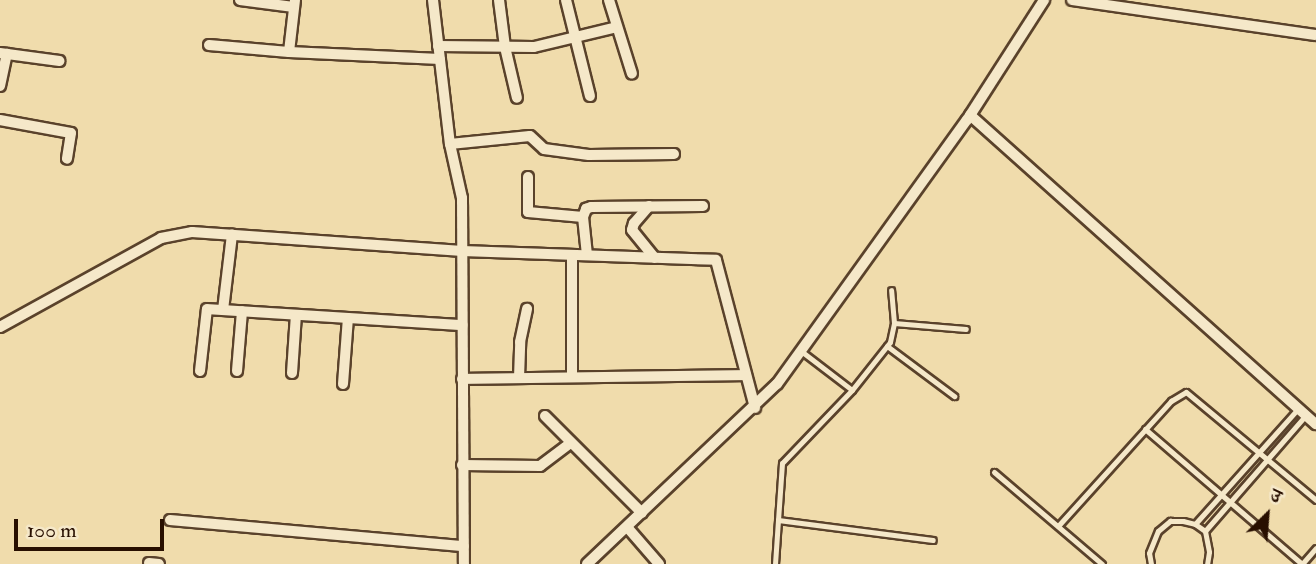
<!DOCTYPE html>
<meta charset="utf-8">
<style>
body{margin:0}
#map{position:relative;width:1316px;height:564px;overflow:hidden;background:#f0dcac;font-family:"IM FELL Double Pica","Noto Serif Devanagari",serif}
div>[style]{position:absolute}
.roads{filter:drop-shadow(2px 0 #5a422b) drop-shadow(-2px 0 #5a422b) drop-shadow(0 2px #5a422b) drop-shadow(0 -2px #5a422b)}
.lane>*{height:5px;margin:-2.5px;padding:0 2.5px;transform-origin:2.5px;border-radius:2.5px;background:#f5e8c9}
.street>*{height:10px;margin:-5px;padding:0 5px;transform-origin:5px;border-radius:5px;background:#f5e8c9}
span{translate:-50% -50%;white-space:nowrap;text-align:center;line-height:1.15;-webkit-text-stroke:5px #f5e8c9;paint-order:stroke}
.north{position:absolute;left:1232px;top:480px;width:70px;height:70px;-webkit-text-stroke:5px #f5e8c9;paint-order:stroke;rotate:25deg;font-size:19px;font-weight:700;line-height:28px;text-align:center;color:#280f00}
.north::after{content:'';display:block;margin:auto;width:24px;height:32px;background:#280f00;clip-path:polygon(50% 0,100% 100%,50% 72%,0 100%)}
.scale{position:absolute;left:14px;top:519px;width:150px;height:32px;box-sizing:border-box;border:4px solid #280f00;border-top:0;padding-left:9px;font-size:21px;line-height:24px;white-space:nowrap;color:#280f00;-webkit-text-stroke:5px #f5e8c9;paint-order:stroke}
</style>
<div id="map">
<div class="roads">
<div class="lane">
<i style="left:894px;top:323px;width:72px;rotate:4.8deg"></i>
<i style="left:887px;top:346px;width:84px;rotate:36.7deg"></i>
<i style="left:801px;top:351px;width:64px;rotate:37.4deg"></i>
<i style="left:852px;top:390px;width:101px;rotate:133.8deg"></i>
<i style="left:782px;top:463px;width:57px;rotate:94deg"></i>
<i style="left:778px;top:520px;width:156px;rotate:7.4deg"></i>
<i style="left:852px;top:390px;width:61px;rotate:-51.6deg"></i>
<i style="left:890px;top:342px;width:19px;rotate:-78deg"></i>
<i style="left:894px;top:323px;width:33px;rotate:-95deg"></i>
<i style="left:1145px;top:429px;width:207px;rotate:40.7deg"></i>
<i style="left:1302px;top:564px;width:21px;rotate:-49deg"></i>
<i style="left:994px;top:472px;width:142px;rotate:40.4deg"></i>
<i style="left:1195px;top:524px;width:154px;rotate:-48.2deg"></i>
<i style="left:1058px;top:526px;width:169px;rotate:-47.9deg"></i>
<i style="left:1171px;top:401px;width:17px;rotate:-31deg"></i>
<i style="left:1186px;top:392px;width:169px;rotate:39.7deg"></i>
<i style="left:1205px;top:531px;width:154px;rotate:-49deg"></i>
<i style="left:775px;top:564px;width:44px;rotate:-86.1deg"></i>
<i style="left:1151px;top:564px;width:11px;rotate:-100deg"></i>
<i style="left:1149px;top:553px;width:24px;rotate:-68deg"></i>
<i style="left:1158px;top:531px;width:16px;rotate:-40deg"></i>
<i style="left:1170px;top:521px;width:13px"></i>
<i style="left:1183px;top:521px;width:12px;rotate:14deg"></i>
<i style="left:1195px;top:524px;width:12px;rotate:35deg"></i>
<i style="left:1205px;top:531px;width:21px;rotate:79deg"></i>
<i style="left:1209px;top:552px;width:12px;rotate:99deg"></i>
</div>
<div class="street">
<i style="left:240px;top:0;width:54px;rotate:7.4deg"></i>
<i style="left:295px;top:0;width:52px;rotate:96.6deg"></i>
<i style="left:289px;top:52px;width:151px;rotate:2.7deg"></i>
<i style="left:433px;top:0;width:145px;rotate:83.3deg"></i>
<i style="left:450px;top:144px;width:55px;rotate:77.5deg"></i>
<i style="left:462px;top:198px;width:366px;rotate:89.7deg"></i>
<i style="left:499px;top:0;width:47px;rotate:82.7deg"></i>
<i style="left:505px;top:47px;width:52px;rotate:76.8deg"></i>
<i style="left:566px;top:0;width:99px;rotate:76deg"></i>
<i style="left:609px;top:0;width:77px;rotate:72.7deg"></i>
<i style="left:1072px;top:0;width:246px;rotate:8.2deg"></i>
<i style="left:209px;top:45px;width:80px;rotate:5deg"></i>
<i style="left:438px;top:46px;width:96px;rotate:0.6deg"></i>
<i style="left:534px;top:47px;width:85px;rotate:-13.5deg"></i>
<i style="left:0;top:53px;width:60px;rotate:7.7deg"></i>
<i style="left:0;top:86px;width:33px;rotate:-78deg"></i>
<i style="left:970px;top:115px;width:464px;rotate:41.8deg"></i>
<i style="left:0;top:120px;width:72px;rotate:10.4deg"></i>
<i style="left:71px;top:133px;width:26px;rotate:99deg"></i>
<i style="left:450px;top:144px;width:80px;rotate:-5.7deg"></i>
<i style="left:530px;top:136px;width:19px;rotate:43deg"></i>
<i style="left:544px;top:149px;width:45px;rotate:7.6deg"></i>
<i style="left:589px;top:155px;width:85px;rotate:-0.7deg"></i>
<i style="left:528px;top:177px;width:35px;rotate:90deg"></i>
<i style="left:528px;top:212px;width:55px;rotate:5.2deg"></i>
<i style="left:583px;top:217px;width:38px;rotate:84deg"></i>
<i style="left:649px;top:206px;width:23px;rotate:131deg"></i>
<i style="left:634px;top:223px;width:7px;rotate:106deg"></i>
<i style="left:632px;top:230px;width:36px;rotate:51deg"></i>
<i style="left:583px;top:217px;width:9px;rotate:-69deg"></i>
<i style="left:586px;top:209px;width:5px;rotate:-22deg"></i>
<i style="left:591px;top:207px;width:112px;rotate:-0.5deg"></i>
<i style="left:223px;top:310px;width:76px;rotate:-83.2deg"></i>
<i style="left:0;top:327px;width:184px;rotate:-28.9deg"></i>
<i style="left:161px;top:238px;width:32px;rotate:-11deg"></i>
<i style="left:192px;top:232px;width:271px;rotate:4deg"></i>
<i style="left:462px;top:251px;width:254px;rotate:2deg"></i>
<i style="left:716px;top:260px;width:153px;rotate:75.2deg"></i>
<i style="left:200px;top:371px;width:62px;rotate:-83.6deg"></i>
<i style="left:207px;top:309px;width:256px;rotate:3.6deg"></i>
<i style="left:237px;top:371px;width:60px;rotate:-85.2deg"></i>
<i style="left:292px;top:373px;width:58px;rotate:-86.1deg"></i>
<i style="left:572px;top:377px;width:122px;rotate:-90deg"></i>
<i style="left:519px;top:378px;width:36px;rotate:-88deg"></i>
<i style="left:520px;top:342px;width:34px;rotate:-78deg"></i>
<i style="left:462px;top:379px;width:284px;rotate:-0.8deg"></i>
<i style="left:343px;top:384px;width:66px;rotate:-85.7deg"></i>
<i style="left:545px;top:416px;width:137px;rotate:45deg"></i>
<i style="left:462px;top:465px;width:78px;rotate:0.7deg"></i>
<i style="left:540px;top:466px;width:38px;rotate:-37deg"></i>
<i style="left:170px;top:520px;width:295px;rotate:5.1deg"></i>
<i style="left:627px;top:527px;width:49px;rotate:49.1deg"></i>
<i style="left:149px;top:563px;width:10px;rotate:6deg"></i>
<i style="left:587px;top:564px;width:262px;rotate:-43.5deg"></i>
<i style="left:777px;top:384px;width:325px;rotate:-54.3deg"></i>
<i style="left:967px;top:120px;width:143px;rotate:-57.3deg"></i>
</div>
</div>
<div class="north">उ</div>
<div class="scale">100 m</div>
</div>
